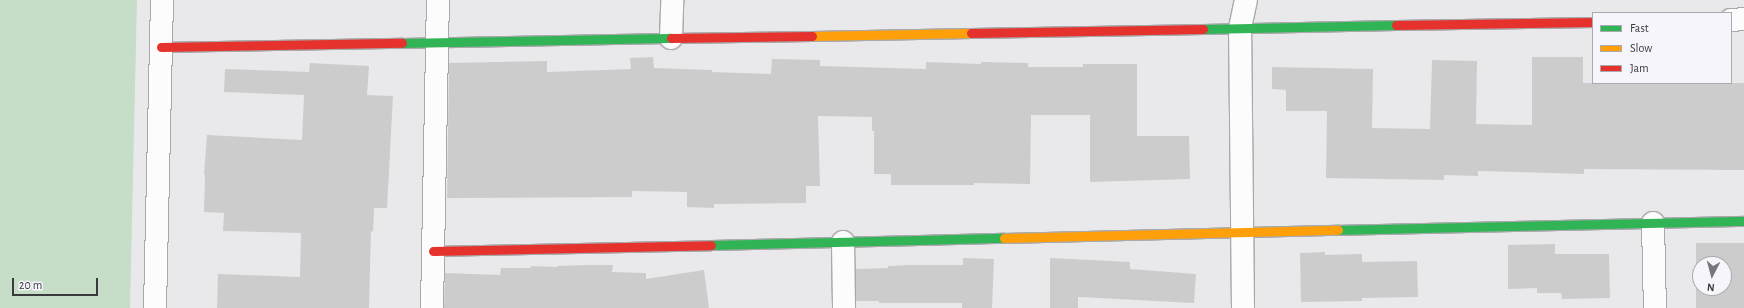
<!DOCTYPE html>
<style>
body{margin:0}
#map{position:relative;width:1744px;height:308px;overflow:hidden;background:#e9e9ec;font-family:"Alegreya Sans",sans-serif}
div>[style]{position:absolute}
.green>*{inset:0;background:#c6dec8}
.building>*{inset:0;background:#cdcccd}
.roads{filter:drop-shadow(1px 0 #a9a9ab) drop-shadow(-1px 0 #a9a9ab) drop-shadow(0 1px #a9a9ab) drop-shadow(0 -1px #a9a9ab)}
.street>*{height:22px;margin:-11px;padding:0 11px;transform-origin:11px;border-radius:11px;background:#fcfcfc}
.fast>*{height:9px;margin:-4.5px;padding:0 4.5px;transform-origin:4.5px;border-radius:4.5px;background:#30b455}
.slow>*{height:9px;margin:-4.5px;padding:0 4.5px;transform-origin:4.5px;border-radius:4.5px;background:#ff9f0a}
.jam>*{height:9px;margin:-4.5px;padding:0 4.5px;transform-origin:4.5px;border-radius:4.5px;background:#e5322d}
span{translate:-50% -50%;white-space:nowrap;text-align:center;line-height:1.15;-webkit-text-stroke:4px #f5f5fb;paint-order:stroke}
.legend{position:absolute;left:1592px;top:12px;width:140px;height:72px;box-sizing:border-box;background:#f5f5fb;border:1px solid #aaaaaf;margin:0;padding:5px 7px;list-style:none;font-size:12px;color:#3a3a3c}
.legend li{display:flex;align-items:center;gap:8px;height:20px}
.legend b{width:20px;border:1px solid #aaaaaf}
.north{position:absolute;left:1692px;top:256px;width:40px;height:40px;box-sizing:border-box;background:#f5f5fb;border:1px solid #aaaaaf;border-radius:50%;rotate:186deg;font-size:11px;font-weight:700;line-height:16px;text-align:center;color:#3a3a3c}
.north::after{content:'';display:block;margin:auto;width:14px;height:18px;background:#77777a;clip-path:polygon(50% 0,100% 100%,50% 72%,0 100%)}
.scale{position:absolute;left:12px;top:278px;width:86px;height:18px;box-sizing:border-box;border:2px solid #3a3a3c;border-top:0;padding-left:5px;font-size:12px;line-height:14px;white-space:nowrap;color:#3a3a3c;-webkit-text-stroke:3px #f5f5fb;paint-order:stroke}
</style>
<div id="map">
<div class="green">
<i style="clip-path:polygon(0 0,137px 0,130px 308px,0 308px)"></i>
</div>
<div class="building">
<i style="clip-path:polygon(653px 57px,654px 68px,712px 70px,712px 72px,771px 74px,772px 59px,820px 60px,820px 66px,926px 69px,926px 62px,981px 64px,981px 62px,1028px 63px,1028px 67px,1083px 67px,1083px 64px,1137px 64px,1137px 136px,1189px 136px,1190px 179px,1090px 182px,1090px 115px,1031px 115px,1030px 184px,974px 183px,974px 185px,891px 185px,891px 174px,874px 174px,874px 131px,872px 131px,872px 117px,818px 116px,820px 186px,806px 186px,806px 203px,714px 204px,714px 208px,687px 207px,687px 192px,632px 191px,632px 197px,447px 198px,449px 63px,547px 61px,547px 72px,631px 69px,630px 58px)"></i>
<i style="clip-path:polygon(1532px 57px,1583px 57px,1583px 83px,1744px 83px,1744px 170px,1584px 169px,1584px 174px,1478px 171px,1478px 176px,1444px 175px,1444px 180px,1326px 178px,1327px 111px,1286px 111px,1286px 90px,1272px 89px,1272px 67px,1373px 69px,1372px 128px,1430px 129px,1432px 60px,1477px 61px,1476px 124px,1532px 125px)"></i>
<i style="clip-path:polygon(310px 63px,369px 66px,367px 95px,393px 96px,387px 208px,374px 208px,373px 232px,371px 231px,369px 308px,217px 308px,218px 274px,300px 277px,301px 233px,223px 231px,224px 213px,204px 212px,205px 175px,204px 175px,207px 135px,302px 140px,304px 95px,224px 92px,225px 69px,309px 72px)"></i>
<i style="clip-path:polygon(evenodd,1696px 243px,1744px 243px,1744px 308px,1696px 308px,1696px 243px,1700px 264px,1724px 264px,1724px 288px,1700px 288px,1700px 264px)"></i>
<i style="clip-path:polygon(1555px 244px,1555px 254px,1609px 254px,1610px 298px,1562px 299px,1561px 293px,1537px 293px,1537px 288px,1508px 289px,1508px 245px)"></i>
<i style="clip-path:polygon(1325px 252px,1325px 255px,1362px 254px,1362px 262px,1417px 261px,1418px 297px,1362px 298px,1362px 301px,1301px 302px,1300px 253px)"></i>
<i style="clip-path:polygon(963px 258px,994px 259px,992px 308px,962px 308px,962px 303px,879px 303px,879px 301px,856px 301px,856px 269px,888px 268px,888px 266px,910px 265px,963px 265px)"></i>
<i style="clip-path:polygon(1050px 258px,1130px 262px,1130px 269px,1196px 274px,1194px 303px,1078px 297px,1078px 308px,1050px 308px)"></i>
<i style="clip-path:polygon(590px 265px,613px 265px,612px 272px,646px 273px,646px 279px,704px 270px,709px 308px,444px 308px,445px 273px,500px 275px,501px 268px,531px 268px,531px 266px,557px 267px,557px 266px)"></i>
</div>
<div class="roads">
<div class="street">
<i style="left:1731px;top:20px;width:13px;rotate:-4deg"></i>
<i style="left:671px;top:38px;width:38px;rotate:-88deg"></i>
<i style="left:1653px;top:223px;width:85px;rotate:88.7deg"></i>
<i style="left:843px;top:242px;width:66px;rotate:89.1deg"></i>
<i style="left:155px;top:308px;width:308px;rotate:-88.7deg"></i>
<i style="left:432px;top:308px;width:308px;rotate:-88.9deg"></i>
<i style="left:1243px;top:308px;width:280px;rotate:-90.6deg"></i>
<i style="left:1240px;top:28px;width:29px;rotate:-78deg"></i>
</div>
<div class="fast">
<i style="left:1203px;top:29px;width:193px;rotate:-1.2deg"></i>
<i style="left:402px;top:43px;width:269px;rotate:-1.1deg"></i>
<i style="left:1338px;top:230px;width:406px;rotate:-1.3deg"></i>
<i style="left:711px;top:245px;width:293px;rotate:-1.4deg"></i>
</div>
<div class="slow">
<i style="left:812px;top:36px;width:159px;rotate:-1.1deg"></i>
<i style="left:1004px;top:238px;width:334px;rotate:-1.4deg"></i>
</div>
<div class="jam">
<i style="left:1396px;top:25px;width:197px;rotate:-0.9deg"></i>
<i style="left:971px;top:33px;width:232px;rotate:-1deg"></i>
<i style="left:671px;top:38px;width:141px;rotate:-0.8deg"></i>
<i style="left:161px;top:47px;width:241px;rotate:-1deg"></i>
<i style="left:433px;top:251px;width:278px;rotate:-1.2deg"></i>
</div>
</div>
<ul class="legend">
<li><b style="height:5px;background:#30b455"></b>Fast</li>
<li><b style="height:5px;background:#ff9f0a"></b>Slow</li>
<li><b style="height:5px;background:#e5322d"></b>Jam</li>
</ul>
<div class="north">N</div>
<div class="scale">20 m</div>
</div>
